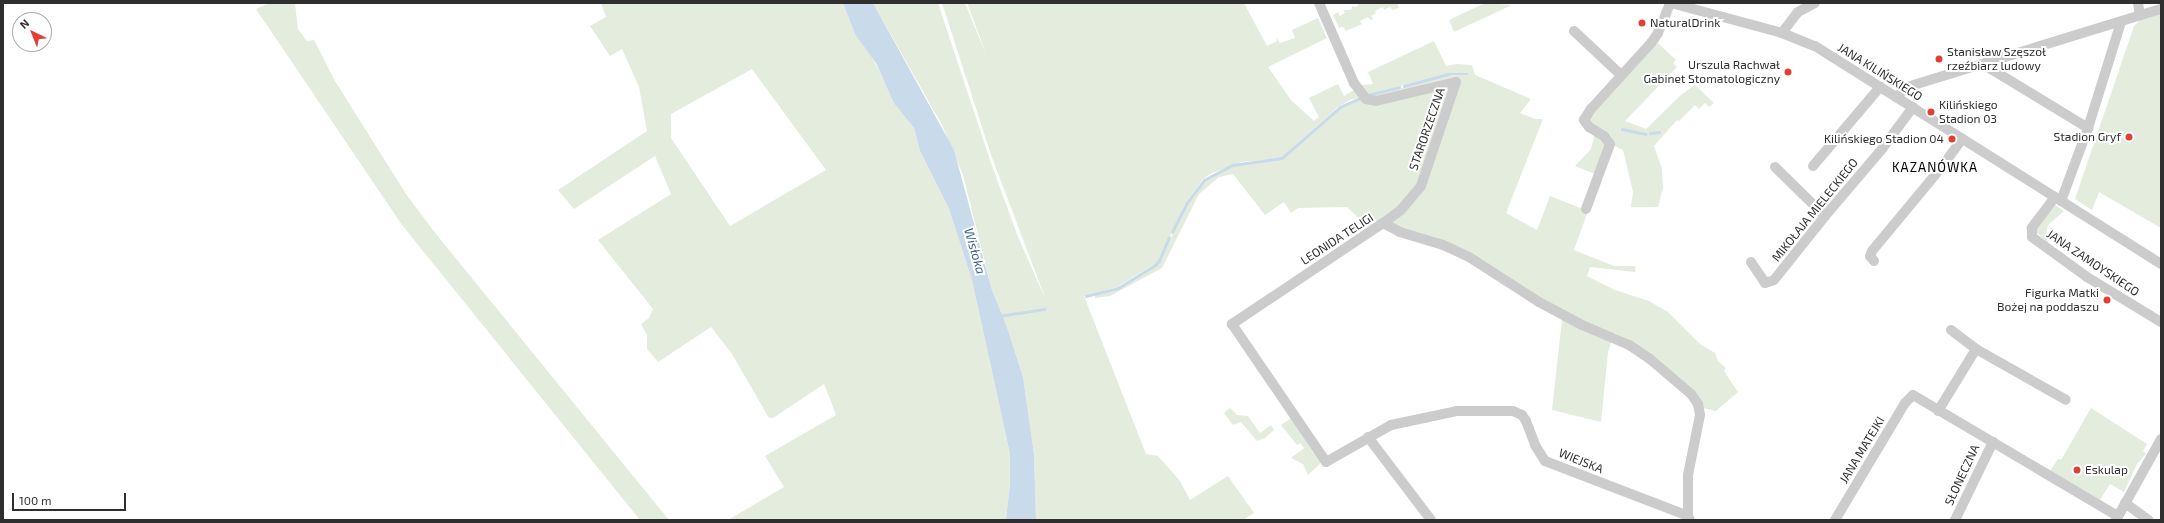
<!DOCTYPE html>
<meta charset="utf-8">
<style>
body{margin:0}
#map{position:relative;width:2164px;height:523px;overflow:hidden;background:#fff;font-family:"Exo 2",sans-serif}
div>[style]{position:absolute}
.green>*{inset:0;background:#e3ecdd}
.water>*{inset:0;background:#c9daeb}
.stream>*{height:2.5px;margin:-1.25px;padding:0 1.25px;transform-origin:1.25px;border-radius:1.25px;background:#c9daeb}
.minor>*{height:10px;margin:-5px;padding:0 5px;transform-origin:5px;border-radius:5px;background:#ccc}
.dots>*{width:11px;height:11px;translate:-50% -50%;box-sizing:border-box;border:2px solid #fff;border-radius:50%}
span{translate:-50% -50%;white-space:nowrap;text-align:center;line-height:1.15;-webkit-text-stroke:4px #fff;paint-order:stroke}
.poi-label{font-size:12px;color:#2f2f2f}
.left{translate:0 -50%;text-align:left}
.right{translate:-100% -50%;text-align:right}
.street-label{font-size:12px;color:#2f2f2f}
.neighbourhood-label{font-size:13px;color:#000;letter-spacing:1px}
.water-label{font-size:13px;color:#3e6590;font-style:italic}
.frame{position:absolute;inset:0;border:4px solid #2f2f2f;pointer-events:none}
.north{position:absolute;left:12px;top:12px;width:40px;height:40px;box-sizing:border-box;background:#fff;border:1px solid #acacac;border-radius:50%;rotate:317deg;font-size:11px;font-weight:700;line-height:16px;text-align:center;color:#2f2f2f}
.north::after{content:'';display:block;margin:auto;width:14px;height:18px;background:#e33e34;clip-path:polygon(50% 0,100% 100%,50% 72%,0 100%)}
.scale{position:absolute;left:12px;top:493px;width:114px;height:18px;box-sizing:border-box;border:2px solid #2f2f2f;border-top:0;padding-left:5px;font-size:12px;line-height:14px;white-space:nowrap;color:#2f2f2f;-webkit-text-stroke:3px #fff;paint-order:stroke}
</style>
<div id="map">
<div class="green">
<i style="clip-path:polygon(269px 3px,295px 3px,298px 29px,307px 41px,314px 40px,335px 81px,406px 194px,436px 234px,669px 520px,640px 520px,402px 225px,256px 9px)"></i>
<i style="clip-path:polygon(evenodd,601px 3px,843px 3px,855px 34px,867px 47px,897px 106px,914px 128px,920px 151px,949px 209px,972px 280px,1010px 454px,1010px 484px,1006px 520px,728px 520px,784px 487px,765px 456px,836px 415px,824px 384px,773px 418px,769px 418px,732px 354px,711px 327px,658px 362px,647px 349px,647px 335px,641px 324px,649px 318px,653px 309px,598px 240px,671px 194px,655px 156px,574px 209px,558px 190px,647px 131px,639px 87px,622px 49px,610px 56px,590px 26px,606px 17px,601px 3px,752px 69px,826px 170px,730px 226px,671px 138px,671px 114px,752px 69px)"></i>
<i style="clip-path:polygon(873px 3px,938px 3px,991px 163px,1018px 237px,1046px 300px,991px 155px,942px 3px,965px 3px,988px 59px,967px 3px,1244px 3px,1267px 46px,1277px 41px,1276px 37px,1280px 43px,1295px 38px,1292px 30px,1318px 18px,1327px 38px,1268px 67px,1291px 100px,1314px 121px,1319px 117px,1309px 98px,1338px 84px,1344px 96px,1362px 85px,1373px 84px,1368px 72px,1434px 41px,1446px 66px,1456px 64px,1472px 65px,1475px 75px,1531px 99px,1520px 113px,1535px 119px,1543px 119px,1506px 213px,1537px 230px,1550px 196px,1588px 211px,1574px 250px,1614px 266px,1635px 266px,1635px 272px,1590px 267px,1587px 276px,1615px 290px,1649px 301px,1668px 312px,1700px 344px,1715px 353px,1718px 361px,1726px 368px,1724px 371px,1738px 392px,1716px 411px,1699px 407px,1632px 343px,1615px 333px,1608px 352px,1601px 422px,1552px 410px,1563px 311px,1493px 272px,1389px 227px,1370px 229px,1347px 207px,1298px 208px,1291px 213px,1284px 202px,1265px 215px,1233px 174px,1219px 177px,1199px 194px,1162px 268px,1110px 296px,1095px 298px,1095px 295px,1118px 288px,1160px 262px,1186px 205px,1208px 177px,1233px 165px,1283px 159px,1341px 107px,1356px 99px,1399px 88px,1400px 90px,1404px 86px,1449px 74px,1467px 74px,1449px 73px,1350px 100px,1339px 106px,1281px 158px,1241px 162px,1210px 174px,1203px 179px,1185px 204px,1159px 261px,1117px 287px,1084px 296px,1146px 454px,1158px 456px,1180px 481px,1190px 500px,1228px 476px,1254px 513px,1243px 520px,1036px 520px,1034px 454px,1023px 377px,1007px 327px,992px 290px,963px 175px,942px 125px)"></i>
<i style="clip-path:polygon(1360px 3px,1397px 3px,1399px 8px,1392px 10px,1390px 7px,1384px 10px,1383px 7px,1375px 11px,1376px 13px,1371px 16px,1373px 19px,1370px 20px,1368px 17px,1360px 21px,1362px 24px,1346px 31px,1343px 27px,1339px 28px,1333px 15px,1338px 12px,1340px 16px,1345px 13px,1343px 10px,1349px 10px,1352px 9px,1352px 6px,1356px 7px)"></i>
<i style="clip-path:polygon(1485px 3px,1512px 5px,1454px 32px,1449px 20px)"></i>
<i style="clip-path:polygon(1673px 12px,1658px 43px,1676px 60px,1673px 63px,1677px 67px,1625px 121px,1646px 129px,1682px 94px,1695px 85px,1714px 103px,1709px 107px,1705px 103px,1699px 109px,1695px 105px,1679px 121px,1677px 120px,1654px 146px,1662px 169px,1663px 188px,1658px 207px,1631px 207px,1633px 192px,1623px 150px,1613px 145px,1589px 122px,1590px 115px)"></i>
<i style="clip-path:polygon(2161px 13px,2161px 228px,2099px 192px,2092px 210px,2075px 199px,2134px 26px,2142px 18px)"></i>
<i style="clip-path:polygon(1595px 133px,1602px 137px,1607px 149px,1595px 174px,1575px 166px,1591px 149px)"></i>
<i style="clip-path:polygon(2055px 205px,2064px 211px,2048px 225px,2046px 233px,2048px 243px,2035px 231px)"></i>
<i style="clip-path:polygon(1230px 408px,1237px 415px,1248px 416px,1260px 433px,1271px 425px,1274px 430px,1265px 438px,1257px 441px,1241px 422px,1233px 425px,1224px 413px)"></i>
<i style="clip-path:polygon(2091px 408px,2147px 444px,2143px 451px,2146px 454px,2137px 464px,2124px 492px,2110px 484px,2100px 500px,2050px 471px,2058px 459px,2061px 460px)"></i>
<i style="clip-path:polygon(1291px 418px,1313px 452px,1322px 462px,1308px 475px,1303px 464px,1291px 458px,1304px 448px,1300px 443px,1297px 445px,1281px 425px)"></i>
</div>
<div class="water">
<i style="clip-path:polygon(843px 3px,873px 3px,954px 150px,992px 290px,1007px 327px,1023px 377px,1034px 454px,1036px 520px,1006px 520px,1010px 484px,1010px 454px,972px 280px,949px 209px,920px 151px,914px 128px,894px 103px,876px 63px,855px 34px)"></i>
</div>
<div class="stream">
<i style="left:1404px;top:86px;width:46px;rotate:-15.3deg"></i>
<i style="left:1448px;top:74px;width:19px"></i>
<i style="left:1368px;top:95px;width:32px;rotate:-14deg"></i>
<i style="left:1622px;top:129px;width:24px;rotate:12deg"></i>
<i style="left:1650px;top:133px;width:9px;rotate:-6deg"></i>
<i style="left:1172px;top:232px;width:31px;rotate:-63deg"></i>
<i style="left:1186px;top:204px;width:30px;rotate:-53deg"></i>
<i style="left:1204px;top:180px;width:32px;rotate:-28deg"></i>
<i style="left:1232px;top:165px;width:50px;rotate:-8deg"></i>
<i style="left:1282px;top:158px;width:77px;rotate:-41.3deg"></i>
<i style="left:1340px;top:107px;width:24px;rotate:-24deg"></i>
<i style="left:1086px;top:296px;width:33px;rotate:-14deg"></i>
<i style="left:1118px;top:288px;width:44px;rotate:-31.9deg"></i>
<i style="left:1155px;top:265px;width:6px;rotate:-45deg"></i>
<i style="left:1159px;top:261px;width:25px;rotate:-67deg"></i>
<i style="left:999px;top:316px;width:46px;rotate:-8.8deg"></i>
</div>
<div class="minor">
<i style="left:1319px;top:3px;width:87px;rotate:66.4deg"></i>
<i style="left:1354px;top:83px;width:20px;rotate:53deg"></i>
<i style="left:1366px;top:99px;width:10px;rotate:11deg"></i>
<i style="left:1376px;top:101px;width:82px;rotate:-13.4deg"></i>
<i style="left:1456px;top:82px;width:110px;rotate:108.6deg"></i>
<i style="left:1421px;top:186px;width:31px;rotate:130deg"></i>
<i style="left:1401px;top:210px;width:22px;rotate:144deg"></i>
<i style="left:1671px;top:3px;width:115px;rotate:15.1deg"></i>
<i style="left:1782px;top:33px;width:35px;rotate:22deg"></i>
<i style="left:1815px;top:46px;width:409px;rotate:32.2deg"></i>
<i style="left:2138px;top:3px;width:12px;rotate:81deg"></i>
<i style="left:1574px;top:31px;width:64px;rotate:43.1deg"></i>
<i style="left:1782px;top:33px;width:26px;rotate:-53deg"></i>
<i style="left:1798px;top:12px;width:19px;rotate:-28deg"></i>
<i style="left:1988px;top:62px;width:8px;rotate:67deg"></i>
<i style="left:1991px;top:69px;width:114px;rotate:31.3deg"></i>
<i style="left:1896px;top:97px;width:15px;rotate:-42deg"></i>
<i style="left:1907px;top:87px;width:266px;rotate:-17.1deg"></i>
<i style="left:1813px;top:166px;width:104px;rotate:-49.7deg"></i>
<i style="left:1775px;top:167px;width:70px;rotate:44.4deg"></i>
<i style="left:2055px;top:197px;width:39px;rotate:127deg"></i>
<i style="left:2032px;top:228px;width:9px;rotate:90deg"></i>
<i style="left:2032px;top:237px;width:68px;rotate:36deg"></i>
<i style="left:2087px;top:277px;width:87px;rotate:31.3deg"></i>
<i style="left:2061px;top:201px;width:78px;rotate:-69.7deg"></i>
<i style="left:2088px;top:128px;width:111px;rotate:-72.7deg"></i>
<i style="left:1586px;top:209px;width:69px;rotate:-69.7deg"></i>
<i style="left:1610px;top:144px;width:10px;rotate:-127deg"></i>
<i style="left:1604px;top:136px;width:17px;rotate:-149deg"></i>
<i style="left:1589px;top:127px;width:9px;rotate:-126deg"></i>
<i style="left:1584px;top:120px;width:13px;rotate:-58deg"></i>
<i style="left:1591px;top:109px;width:89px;rotate:-47.7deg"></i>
<i style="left:1651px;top:43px;width:12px;rotate:-55deg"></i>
<i style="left:1658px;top:33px;width:32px;rotate:-68deg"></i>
<i style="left:1874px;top:261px;width:6px;rotate:-129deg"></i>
<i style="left:1870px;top:256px;width:5px;rotate:-68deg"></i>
<i style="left:1872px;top:251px;width:108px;rotate:-50.3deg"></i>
<i style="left:1941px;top:168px;width:36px;rotate:-54deg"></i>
<i style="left:1751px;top:262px;width:25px;rotate:56deg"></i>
<i style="left:1765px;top:283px;width:9px;rotate:-18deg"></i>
<i style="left:1774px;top:280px;width:82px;rotate:-51.4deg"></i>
<i style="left:1825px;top:216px;width:88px;rotate:-49.6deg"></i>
<i style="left:1882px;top:149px;width:52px;rotate:-53.6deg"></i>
<i style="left:1951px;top:330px;width:31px;rotate:37deg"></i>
<i style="left:1976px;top:349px;width:103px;rotate:29.5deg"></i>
<i style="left:1938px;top:411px;width:73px;rotate:-58.5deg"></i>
<i style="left:1368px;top:437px;width:104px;rotate:52.8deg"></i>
<i style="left:2125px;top:503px;width:29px;rotate:36deg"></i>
<i style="left:1688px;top:516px;width:41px;rotate:-90deg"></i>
<i style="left:1688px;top:475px;width:61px;rotate:-78.7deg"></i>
<i style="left:1700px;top:415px;width:11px;rotate:-100deg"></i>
<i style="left:1698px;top:404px;width:12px;rotate:-125deg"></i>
<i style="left:1691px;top:394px;width:54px;rotate:-139.5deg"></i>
<i style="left:1650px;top:359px;width:25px;rotate:-146deg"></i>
<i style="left:1629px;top:345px;width:51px;rotate:-156.9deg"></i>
<i style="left:1582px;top:325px;width:49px;rotate:-151.9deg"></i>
<i style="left:1539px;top:302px;width:83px;rotate:-147.3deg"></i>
<i style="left:1469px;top:257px;width:29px;rotate:-155deg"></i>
<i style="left:1443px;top:245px;width:45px;rotate:-163.2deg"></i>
<i style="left:1400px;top:232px;width:19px;rotate:-152deg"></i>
<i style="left:1383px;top:223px;width:182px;rotate:146.2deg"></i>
<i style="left:1232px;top:324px;width:167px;rotate:55.7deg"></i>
<i style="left:1326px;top:462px;width:75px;rotate:-29.6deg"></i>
<i style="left:1391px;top:425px;width:67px;rotate:-12deg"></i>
<i style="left:1457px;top:411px;width:56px"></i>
<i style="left:1513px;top:411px;width:10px;rotate:24deg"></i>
<i style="left:1522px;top:415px;width:7px;rotate:56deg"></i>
<i style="left:1526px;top:421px;width:26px;rotate:69deg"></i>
<i style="left:1535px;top:445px;width:19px;rotate:58deg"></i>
<i style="left:1545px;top:461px;width:153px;rotate:21deg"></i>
<i style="left:1688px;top:516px;width:4px;rotate:63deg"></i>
<i style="left:1835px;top:520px;width:136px;rotate:-59.1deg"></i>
<i style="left:1905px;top:403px;width:11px;rotate:-45deg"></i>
<i style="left:1913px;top:395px;width:238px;rotate:30.6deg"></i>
<i style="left:1955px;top:520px;width:87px;rotate:-64deg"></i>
<i style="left:2116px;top:520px;width:93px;rotate:-60.9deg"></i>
</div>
<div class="dots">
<i style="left:1642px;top:23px;background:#e33e34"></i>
<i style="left:1939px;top:59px;background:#e33e34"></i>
<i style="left:1788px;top:72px;background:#e33e34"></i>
<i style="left:1931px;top:112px;background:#e33e34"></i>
<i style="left:2129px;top:137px;background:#e33e34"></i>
<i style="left:1952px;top:139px;background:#e33e34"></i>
<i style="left:2107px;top:300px;background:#e33e34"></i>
<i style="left:2077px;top:470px;background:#e33e34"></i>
</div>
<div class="poi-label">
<span class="left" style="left:1650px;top:23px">NaturalDrink</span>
<span class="left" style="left:1947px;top:59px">Stanisław Szęszoł<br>rzeźbiarz ludowy</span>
<span class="right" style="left:1780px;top:72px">Urszula Rachwał<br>Gabinet Stomatologiczny</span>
<span class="left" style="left:1939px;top:112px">Kilińskiego<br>Stadion 03</span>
<span class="right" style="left:2121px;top:137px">Stadion Gryf</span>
<span class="right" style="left:1944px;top:139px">Kilińskiego Stadion 04</span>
<span class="right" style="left:2099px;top:300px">Figurka Matki<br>Bożej na poddaszu</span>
<span class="left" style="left:2085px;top:470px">Eskulap</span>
</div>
<div class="street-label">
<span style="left:1880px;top:72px;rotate:32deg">JANA KILIŃSKIEGO</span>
<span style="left:1427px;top:129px;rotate:-71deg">STARORZECZNA</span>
<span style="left:1815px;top:210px;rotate:-51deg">MIKOŁAJA MIELECKIEGO</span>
<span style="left:1337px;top:239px;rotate:-33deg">LEONIDA TELIGI</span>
<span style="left:2093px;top:263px;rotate:34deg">JANA ZAMOYSKIEGO</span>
<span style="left:1862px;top:450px;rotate:-59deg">JANA MATEJKI</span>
<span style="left:1581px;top:461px;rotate:22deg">WIEJSKA</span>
<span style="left:1962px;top:475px;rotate:-65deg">SŁONECZNA</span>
</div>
<div class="neighbourhood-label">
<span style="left:1935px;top:167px">KAZANÓWKA</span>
</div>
<div class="water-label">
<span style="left:975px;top:251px;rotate:74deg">Wisłoka</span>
</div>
<div class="frame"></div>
<div class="north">N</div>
<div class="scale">100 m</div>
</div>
